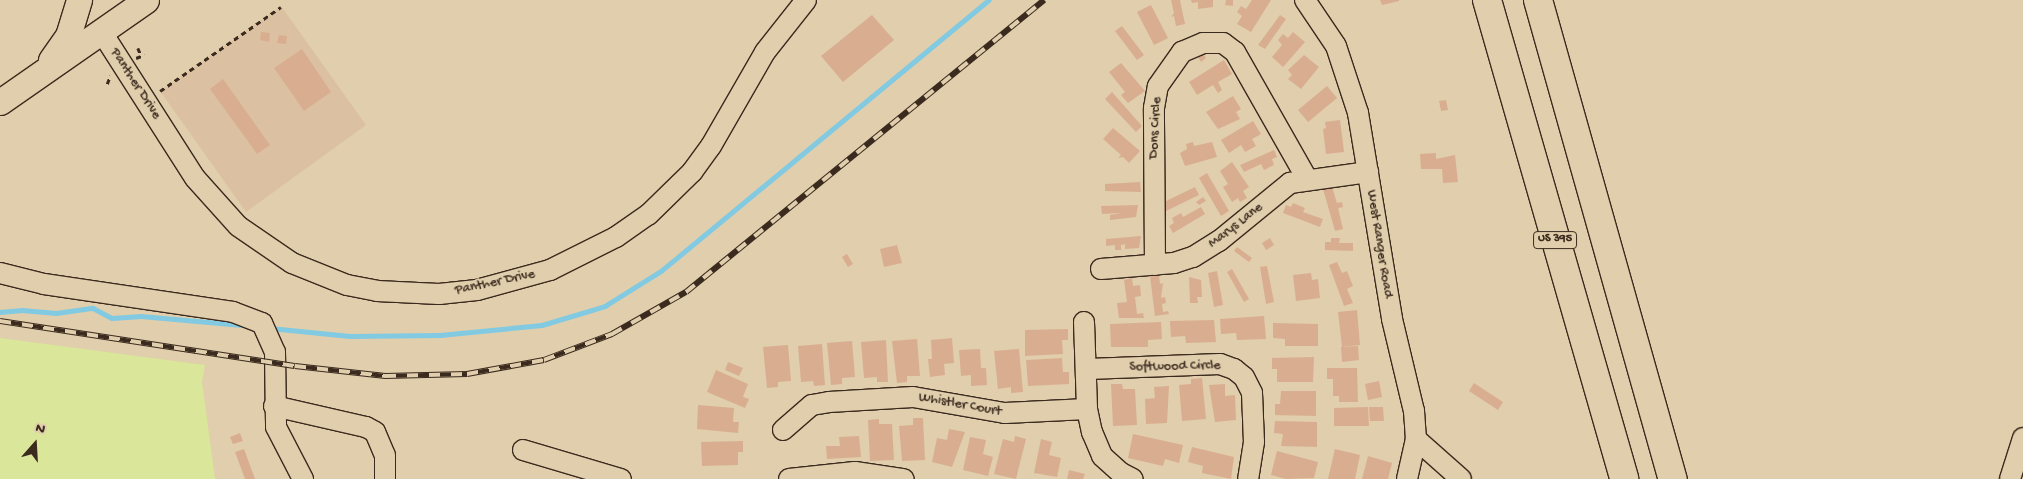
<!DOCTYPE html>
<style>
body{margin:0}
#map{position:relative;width:2023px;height:479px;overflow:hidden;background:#e0ceac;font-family:"Gochi Hand",sans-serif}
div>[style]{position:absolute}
.built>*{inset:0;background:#dbc1a1}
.green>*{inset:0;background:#dae699}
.stream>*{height:4.5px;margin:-2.25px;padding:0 2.25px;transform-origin:2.25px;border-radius:2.25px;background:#81cae2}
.building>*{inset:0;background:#d9ae90}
.path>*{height:2.5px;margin-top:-1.25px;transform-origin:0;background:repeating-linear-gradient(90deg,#3b2a1e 0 5px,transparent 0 9px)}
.roads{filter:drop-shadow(1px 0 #3b2a1e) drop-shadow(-1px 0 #3b2a1e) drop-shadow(0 1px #3b2a1e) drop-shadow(0 -1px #3b2a1e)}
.minor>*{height:20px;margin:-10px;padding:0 10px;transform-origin:10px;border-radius:10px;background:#e0ceac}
.major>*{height:25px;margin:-12.5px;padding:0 12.5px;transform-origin:12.5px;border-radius:12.5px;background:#e0ceac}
.highway>*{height:28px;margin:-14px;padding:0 14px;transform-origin:14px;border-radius:14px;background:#e0ceac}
.rail>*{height:5.5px;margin-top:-2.75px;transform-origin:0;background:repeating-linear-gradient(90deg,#e0ceac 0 11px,#3b2a1e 0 22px);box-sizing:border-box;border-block:1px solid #3b2a1e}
span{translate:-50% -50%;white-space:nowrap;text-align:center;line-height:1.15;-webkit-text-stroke:4px #e0ceac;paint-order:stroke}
.shield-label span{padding:1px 4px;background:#e0ceac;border:1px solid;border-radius:4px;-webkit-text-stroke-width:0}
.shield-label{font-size:12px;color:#3b2a1e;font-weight:700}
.street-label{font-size:14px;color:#3b2a1e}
.north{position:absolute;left:10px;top:419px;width:50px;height:50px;-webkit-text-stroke:4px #e0ceac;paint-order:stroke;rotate:19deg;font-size:14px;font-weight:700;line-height:20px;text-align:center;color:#3b2a1e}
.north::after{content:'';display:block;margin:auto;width:18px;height:22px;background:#3b2a1e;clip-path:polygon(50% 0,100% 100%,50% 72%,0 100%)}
</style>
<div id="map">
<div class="built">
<i style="clip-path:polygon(281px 6px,366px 125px,246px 212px,160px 91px)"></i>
</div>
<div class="green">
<i style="clip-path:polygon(0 338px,205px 365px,202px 382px,215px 479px,0 479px)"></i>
</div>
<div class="stream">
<i style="left:0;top:312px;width:22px;rotate:-5deg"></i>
<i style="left:22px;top:310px;width:34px;rotate:5deg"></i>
<i style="left:56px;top:313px;width:37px;rotate:-8deg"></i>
<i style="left:93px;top:308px;width:21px;rotate:28deg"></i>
<i style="left:112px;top:318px;width:29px;rotate:-4deg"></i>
<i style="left:141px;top:316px;width:101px;rotate:5.1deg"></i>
<i style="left:270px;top:328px;width:80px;rotate:5.7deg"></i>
<i style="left:350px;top:336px;width:90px;rotate:-0.6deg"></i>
<i style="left:440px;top:335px;width:102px;rotate:-5.6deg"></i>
<i style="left:542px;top:325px;width:66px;rotate:-16.8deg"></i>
<i style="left:605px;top:306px;width:66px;rotate:-32deg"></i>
<i style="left:661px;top:271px;width:425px;rotate:-39.6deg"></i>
</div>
<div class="building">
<i style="clip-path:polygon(1171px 0,1180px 0,1185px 24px,1176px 26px,1174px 16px,1171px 17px,1174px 13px)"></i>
<i style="clip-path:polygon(1191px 0,1213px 0,1213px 7px,1198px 9px,1198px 2px,1192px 3px)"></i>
<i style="clip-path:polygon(1226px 0,1233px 0,1233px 6px,1225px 5px)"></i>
<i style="clip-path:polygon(1252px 0,1271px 0,1251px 32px,1237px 24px,1242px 16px,1237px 12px,1241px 6px,1246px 9px)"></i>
<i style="clip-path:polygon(1380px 0,1399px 0,1399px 1px,1382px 5px)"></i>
<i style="clip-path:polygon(1151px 5px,1168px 38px,1154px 45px,1137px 12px)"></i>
<i style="clip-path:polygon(872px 15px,894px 40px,843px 82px,821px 56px)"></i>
<i style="clip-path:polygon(1280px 15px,1286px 19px,1265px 49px,1258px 45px)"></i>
<i style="clip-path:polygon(1122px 26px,1144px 55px,1137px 60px,1115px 31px)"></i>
<i style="clip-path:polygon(261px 32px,270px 33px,269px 42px,260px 40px)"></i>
<i style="clip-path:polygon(1293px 32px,1305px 42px,1283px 67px,1272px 57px,1282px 45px,1278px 40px,1283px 34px,1288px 38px)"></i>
<i style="clip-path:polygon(279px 35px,287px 36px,286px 44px,277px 43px)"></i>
<i style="clip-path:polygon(302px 49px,331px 92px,304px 111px,274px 68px)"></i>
<i style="clip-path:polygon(1203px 53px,1206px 58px,1201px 62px,1198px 57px)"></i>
<i style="clip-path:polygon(1304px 55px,1319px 67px,1301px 89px,1288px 79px,1292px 75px,1288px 70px)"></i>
<i style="clip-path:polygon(1224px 60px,1232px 74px,1218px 82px,1222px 90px,1218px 93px,1213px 85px,1197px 95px,1189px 82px)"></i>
<i style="clip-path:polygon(1121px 63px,1145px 91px,1128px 103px,1121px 95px,1125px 92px,1109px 72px)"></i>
<i style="clip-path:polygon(223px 79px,270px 145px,257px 154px,210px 89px)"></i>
<i style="clip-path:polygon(1327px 86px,1337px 98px,1308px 122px,1298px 110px)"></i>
<i style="clip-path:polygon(1112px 92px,1142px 126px,1136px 132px,1105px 99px)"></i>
<i style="clip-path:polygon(1233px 96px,1241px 109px,1236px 112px,1240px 119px,1218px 129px,1206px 112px)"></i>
<i style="clip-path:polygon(1446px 100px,1448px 110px,1441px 111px,1439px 101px)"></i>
<i style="clip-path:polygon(1340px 120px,1344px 152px,1326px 154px,1323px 129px,1326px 128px,1325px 122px)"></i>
<i style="clip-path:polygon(1253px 121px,1261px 134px,1252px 139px,1256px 146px,1245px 152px,1241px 145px,1229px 153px,1221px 140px)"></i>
<i style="clip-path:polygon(1113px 128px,1140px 151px,1129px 163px,1123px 157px,1118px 158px,1121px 155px,1103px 139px)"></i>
<i style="clip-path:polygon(1193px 142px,1194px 146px,1212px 142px,1217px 157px,1185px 166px,1180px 153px,1187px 149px,1186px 144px)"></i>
<i style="clip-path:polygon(1274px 150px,1277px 157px,1272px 159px,1274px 165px,1264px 170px,1261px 164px,1244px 172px,1240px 165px)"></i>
<i style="clip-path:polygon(1436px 153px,1436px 159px,1455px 155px,1458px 182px,1443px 183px,1442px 169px,1421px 169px,1420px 154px)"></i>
<i style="clip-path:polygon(1232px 162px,1249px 187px,1243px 191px,1247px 198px,1240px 202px,1238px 198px,1232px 202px,1223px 187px,1228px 184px,1220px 171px)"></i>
<i style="clip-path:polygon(1207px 173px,1229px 211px,1221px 216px,1199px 178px)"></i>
<i style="clip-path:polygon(1140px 182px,1141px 192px,1105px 191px,1105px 184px)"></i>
<i style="clip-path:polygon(1195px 187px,1199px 195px,1166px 211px,1162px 203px)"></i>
<i style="clip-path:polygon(1332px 187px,1337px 203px,1342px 202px,1343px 207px,1338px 208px,1343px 229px,1335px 231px,1323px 189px)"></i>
<i style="clip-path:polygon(1203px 197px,1206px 201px,1199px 205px,1196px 202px)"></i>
<i style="clip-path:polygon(1293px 203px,1305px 208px,1303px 212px,1323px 219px,1320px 227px,1283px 213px,1286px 205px,1291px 207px)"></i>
<i style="clip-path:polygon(1138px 205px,1136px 217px,1110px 220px,1110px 215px,1122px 213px,1102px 214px,1101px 206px)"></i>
<i style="clip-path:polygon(1201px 207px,1205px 214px,1173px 233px,1169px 226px,1174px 223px,1172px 218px,1181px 213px,1183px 217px)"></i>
<i style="clip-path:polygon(1141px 236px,1139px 248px,1125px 249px,1125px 244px,1121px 245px,1121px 250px,1115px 250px,1115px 245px,1106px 246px,1106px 239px)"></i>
<i style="clip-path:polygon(1270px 238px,1274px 245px,1266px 250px,1262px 243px)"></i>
<i style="clip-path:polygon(1331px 238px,1340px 238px,1339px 243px,1353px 243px,1353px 251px,1325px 250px,1325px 242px,1331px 242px)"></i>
<i style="clip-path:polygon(897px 245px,902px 263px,884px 267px,880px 249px)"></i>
<i style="clip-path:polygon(1237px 247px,1252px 258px,1249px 262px,1234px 251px)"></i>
<i style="clip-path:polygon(847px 254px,853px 264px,848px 267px,842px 257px)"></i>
<i style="clip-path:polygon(1337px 262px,1342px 273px,1347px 271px,1353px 286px,1347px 289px,1353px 303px,1344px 306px,1329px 265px)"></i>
<i style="clip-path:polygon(1267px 266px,1274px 302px,1266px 304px,1260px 267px)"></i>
<i style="clip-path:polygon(1232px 269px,1249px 299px,1244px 302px,1227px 272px)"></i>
<i style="clip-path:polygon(1217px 271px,1223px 305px,1214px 307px,1208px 273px)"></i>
<i style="clip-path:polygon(1311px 273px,1312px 280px,1318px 279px,1320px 298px,1296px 301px,1293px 275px)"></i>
<i style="clip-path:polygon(1159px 275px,1160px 284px,1163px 283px,1161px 298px,1165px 297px,1166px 303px,1162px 304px,1163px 312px,1168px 311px,1169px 314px,1155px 316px,1150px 276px)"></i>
<i style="clip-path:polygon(1189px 277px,1201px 280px,1202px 297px,1197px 297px,1198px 303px,1190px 303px)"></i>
<i style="clip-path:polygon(1132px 278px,1133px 286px,1140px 285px,1141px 296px,1135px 297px,1137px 314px,1143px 313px,1144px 318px,1119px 318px,1117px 303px,1127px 302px,1124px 280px)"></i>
<i style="clip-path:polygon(1357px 310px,1360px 345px,1342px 347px,1338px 312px)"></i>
<i style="clip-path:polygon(1264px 316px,1266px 339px,1237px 340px,1236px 333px,1221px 334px,1220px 319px)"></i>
<i style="clip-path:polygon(1214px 320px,1216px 342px,1186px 343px,1185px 336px,1171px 337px,1170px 321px)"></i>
<i style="clip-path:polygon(1161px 322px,1162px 339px,1148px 340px,1148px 347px,1111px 347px,1110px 324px)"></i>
<i style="clip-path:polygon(1273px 323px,1318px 324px,1318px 346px,1285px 346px,1285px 339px,1273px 338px)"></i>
<i style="clip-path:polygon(1068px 329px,1068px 340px,1062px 340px,1063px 354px,1025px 356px,1025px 330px)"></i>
<i style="clip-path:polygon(952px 338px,954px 363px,944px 364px,945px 375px,930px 377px,928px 359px,932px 359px,931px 340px)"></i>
<i style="clip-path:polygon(917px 339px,920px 376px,907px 376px,907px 382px,897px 383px,892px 341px)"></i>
<i style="clip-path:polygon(886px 340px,888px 382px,877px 382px,877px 377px,864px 378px,861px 342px)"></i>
<i style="clip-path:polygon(852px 341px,855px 377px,842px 378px,842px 384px,831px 385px,827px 343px)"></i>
<i style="clip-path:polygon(822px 344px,825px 385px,814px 386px,813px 381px,801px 382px,798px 346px)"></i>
<i style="clip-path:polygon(788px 345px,791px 381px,778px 382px,778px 387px,767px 388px,763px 347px)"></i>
<i style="clip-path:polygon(1358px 346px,1359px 360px,1342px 362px,1341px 347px)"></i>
<i style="clip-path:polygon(980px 349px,981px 368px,986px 368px,987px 385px,971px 386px,971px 375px,961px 376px,959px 350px)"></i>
<i style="clip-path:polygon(1019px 349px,1023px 392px,1011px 393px,1011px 387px,998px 389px,994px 351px)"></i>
<i style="clip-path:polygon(1314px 357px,1313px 382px,1277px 382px,1277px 369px,1272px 369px,1272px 358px)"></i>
<i style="clip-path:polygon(1062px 358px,1063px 372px,1069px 372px,1069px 384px,1028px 386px,1026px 360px)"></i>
<i style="clip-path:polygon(728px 362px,743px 368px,739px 376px,725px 370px)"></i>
<i style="clip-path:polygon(1327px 368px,1357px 368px,1358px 402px,1339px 402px,1339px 396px,1333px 396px,1333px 379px,1327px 379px)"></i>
<i style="clip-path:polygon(716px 370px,748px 384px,743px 397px,749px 399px,745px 408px,707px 392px)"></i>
<i style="clip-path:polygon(1202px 378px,1206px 419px,1182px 421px,1179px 385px,1191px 384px,1191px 379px)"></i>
<i style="clip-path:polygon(1379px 381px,1382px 397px,1368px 400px,1365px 384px)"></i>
<i style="clip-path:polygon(1474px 383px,1503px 402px,1498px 410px,1469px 391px)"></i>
<i style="clip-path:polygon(1111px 384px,1122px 384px,1123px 389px,1135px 389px,1137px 425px,1113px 426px)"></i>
<i style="clip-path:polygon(1225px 384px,1225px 396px,1235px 395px,1236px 420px,1215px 422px,1209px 385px)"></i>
<i style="clip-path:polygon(1169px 386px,1167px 423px,1146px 424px,1145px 399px,1155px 398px,1154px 387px)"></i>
<i style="clip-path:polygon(1281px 391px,1316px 391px,1316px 416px,1275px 415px,1275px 404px,1280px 404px)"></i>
<i style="clip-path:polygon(698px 405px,734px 408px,733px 422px,739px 422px,738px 433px,697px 429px)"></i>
<i style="clip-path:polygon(1368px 407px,1369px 426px,1334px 426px,1334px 408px)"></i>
<i style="clip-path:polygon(1369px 407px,1383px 407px,1384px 421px,1370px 421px)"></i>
<i style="clip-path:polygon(913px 418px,923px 418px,925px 460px,902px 461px,899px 426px,913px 425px)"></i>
<i style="clip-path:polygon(879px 419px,879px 424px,892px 424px,894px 460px,870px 461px,868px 420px)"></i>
<i style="clip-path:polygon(1275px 421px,1317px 422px,1317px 447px,1281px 446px,1283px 434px,1274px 433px)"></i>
<i style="clip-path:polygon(949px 429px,965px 432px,952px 467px,932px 462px,937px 438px,947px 440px)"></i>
<i style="clip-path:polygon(240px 433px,243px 441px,233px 444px,230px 437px)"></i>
<i style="clip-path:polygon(1133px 434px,1183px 445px,1179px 463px,1165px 459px,1163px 466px,1128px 458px)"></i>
<i style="clip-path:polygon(859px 436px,861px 457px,827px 459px,826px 446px,840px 446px,839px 437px)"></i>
<i style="clip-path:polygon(1015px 436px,1026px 439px,1016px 479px,994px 474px,1003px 439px,1014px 442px)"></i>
<i style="clip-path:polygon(970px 437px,986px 440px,983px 454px,993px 457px,988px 476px,963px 470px)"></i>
<i style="clip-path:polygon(1041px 439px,1052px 442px,1049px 455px,1061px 458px,1057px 477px,1034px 473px)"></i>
<i style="clip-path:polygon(743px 441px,743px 452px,738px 452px,738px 465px,702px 466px,701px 442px)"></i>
<i style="clip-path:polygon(1192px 447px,1234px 457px,1231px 479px,1202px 473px,1203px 466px,1188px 462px)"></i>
<i style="clip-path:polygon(244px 449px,255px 479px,245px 479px,235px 452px)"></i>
<i style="clip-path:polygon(1335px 449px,1360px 455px,1355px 479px,1328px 479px)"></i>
<i style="clip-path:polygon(1277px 451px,1318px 462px,1314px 478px,1286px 479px,1271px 475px)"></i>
<i style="clip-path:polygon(1368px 456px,1392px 463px,1388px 479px,1362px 479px)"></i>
<i style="clip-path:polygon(1069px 470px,1085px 474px,1083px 479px,1067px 479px)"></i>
</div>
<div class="path">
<i style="left:138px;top:48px;width:8px;rotate:67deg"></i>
<i style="left:136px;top:58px;width:9px;rotate:-21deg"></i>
<i style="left:107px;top:84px;width:9px;rotate:-69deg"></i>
<i style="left:160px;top:91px;width:147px;rotate:-34.8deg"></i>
</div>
<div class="roads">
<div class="minor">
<i style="left:1305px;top:0;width:55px;rotate:56deg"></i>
<i style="left:1336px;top:46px;width:71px;rotate:71.8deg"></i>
<i style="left:1358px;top:113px;width:209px;rotate:80.6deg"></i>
<i style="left:1392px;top:319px;width:95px;rotate:76.6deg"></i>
<i style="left:1414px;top:411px;width:28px;rotate:86deg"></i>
<i style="left:1416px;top:439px;width:41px;rotate:102.7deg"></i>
<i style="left:101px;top:31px;width:174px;rotate:57.4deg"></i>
<i style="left:195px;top:178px;width:64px;rotate:48.1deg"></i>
<i style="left:238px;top:226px;width:65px;rotate:34.4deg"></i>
<i style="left:292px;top:263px;width:59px;rotate:21.8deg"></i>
<i style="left:347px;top:285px;width:31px;rotate:11deg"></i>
<i style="left:377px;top:291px;width:62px;rotate:2.8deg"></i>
<i style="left:439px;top:294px;width:38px;rotate:-6deg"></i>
<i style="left:477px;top:290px;width:76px;rotate:-15.3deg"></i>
<i style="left:550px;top:270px;width:74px;rotate:-26.6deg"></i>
<i style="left:616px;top:237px;width:39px;rotate:-35deg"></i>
<i style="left:648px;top:215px;width:62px;rotate:-44.3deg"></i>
<i style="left:692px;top:172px;width:32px;rotate:-54deg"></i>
<i style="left:711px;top:146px;width:108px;rotate:-60.1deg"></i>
<i style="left:765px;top:52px;width:66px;rotate:-51.7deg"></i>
<i style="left:1155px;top:265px;width:157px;rotate:-90.4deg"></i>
<i style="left:1154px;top:108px;width:22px;rotate:-80deg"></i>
<i style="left:1158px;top:86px;width:42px;rotate:-54.8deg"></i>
<i style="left:1182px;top:52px;width:23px;rotate:-23deg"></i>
<i style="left:1203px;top:43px;width:20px"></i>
<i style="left:1223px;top:43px;width:15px;rotate:37deg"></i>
<i style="left:1235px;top:52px;width:146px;rotate:60.4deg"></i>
<i style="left:1101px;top:269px;width:73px;rotate:-4.7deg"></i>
<i style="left:1174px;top:263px;width:20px;rotate:-18deg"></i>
<i style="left:1193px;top:257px;width:31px;rotate:-32deg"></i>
<i style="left:1219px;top:241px;width:92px;rotate:-39.2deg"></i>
<i style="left:1290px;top:183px;width:79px;rotate:-8deg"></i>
<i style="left:0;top:273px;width:45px;rotate:14deg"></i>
<i style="left:44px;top:284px;width:191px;rotate:8.4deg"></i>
<i style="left:233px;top:312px;width:31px;rotate:21deg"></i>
<i style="left:262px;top:323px;width:32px;rotate:66deg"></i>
<i style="left:275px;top:352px;width:75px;rotate:89.2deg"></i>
<i style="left:276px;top:427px;width:59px;rotate:62.6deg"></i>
<i style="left:1084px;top:322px;width:87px;rotate:88deg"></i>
<i style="left:1087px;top:409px;width:24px;rotate:78deg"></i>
<i style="left:1092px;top:432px;width:26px;rotate:67deg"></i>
<i style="left:1102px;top:456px;width:25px;rotate:42deg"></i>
<i style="left:1121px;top:473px;width:13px;rotate:27deg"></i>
<i style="left:1088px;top:369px;width:132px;rotate:-2.2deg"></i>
<i style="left:1220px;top:364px;width:15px;rotate:20deg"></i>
<i style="left:1234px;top:369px;width:13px;rotate:39deg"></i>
<i style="left:1244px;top:377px;width:18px;rotate:63deg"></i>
<i style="left:1252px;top:393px;width:49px;rotate:87.7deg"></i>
<i style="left:1254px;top:442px;width:37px;rotate:99deg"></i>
<i style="left:274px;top:406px;width:94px;rotate:12.9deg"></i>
<i style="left:366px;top:427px;width:10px;rotate:29deg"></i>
<i style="left:375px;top:432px;width:25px;rotate:67deg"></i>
<i style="left:385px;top:455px;width:24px;rotate:90deg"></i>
<i style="left:783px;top:430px;width:38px;rotate:-41deg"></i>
<i style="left:812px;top:405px;width:17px;rotate:-10deg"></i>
<i style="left:829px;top:402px;width:84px;rotate:-3.4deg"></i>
<i style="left:913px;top:397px;width:93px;rotate:9.9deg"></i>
<i style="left:1005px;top:413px;width:82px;rotate:-2.8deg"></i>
<i style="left:1416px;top:439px;width:60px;rotate:41.6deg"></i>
<i style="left:523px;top:450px;width:102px;rotate:16.5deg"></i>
<i style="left:789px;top:479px;width:66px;rotate:-6.1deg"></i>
<i style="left:855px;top:472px;width:49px;rotate:8.3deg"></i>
<i style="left:2010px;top:479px;width:43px;rotate:-72.4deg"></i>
</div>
<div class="major">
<i style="left:51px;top:60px;width:29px;rotate:-55deg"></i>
<i style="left:68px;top:36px;width:38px;rotate:-73deg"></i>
<i style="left:0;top:102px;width:178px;rotate:-34.9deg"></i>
</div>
<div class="highway">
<i style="left:1487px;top:0;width:498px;rotate:74deg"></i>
<i style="left:1538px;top:0;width:498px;rotate:74.3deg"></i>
</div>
</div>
<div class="rail">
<i style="left:0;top:321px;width:298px;rotate:8.7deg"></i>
<i style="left:295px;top:366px;width:91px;rotate:6.3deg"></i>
<i style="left:385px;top:376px;width:82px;rotate:-1.4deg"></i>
<i style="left:467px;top:374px;width:78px;rotate:-10.3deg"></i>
<i style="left:544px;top:360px;width:73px;rotate:-20.9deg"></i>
<i style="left:612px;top:334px;width:85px;rotate:-29.6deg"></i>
<i style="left:686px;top:292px;width:462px;rotate:-39.2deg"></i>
</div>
<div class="shield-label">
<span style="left:1555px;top:240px">US 395</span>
</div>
<div class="street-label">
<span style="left:135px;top:84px;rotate:57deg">Panther Drive</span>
<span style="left:1156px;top:128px;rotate:-87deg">Dons Circle</span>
<span style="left:1236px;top:226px;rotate:-38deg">Marys Lane</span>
<span style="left:1379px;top:244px;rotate:81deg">West Ranger Road</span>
<span style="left:495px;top:283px;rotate:-12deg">Panther Drive</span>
<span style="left:1175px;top:367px;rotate:-1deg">Softwood Circle</span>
<span style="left:960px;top:405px;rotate:10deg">Whistler Court</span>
</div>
<div class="north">N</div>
</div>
